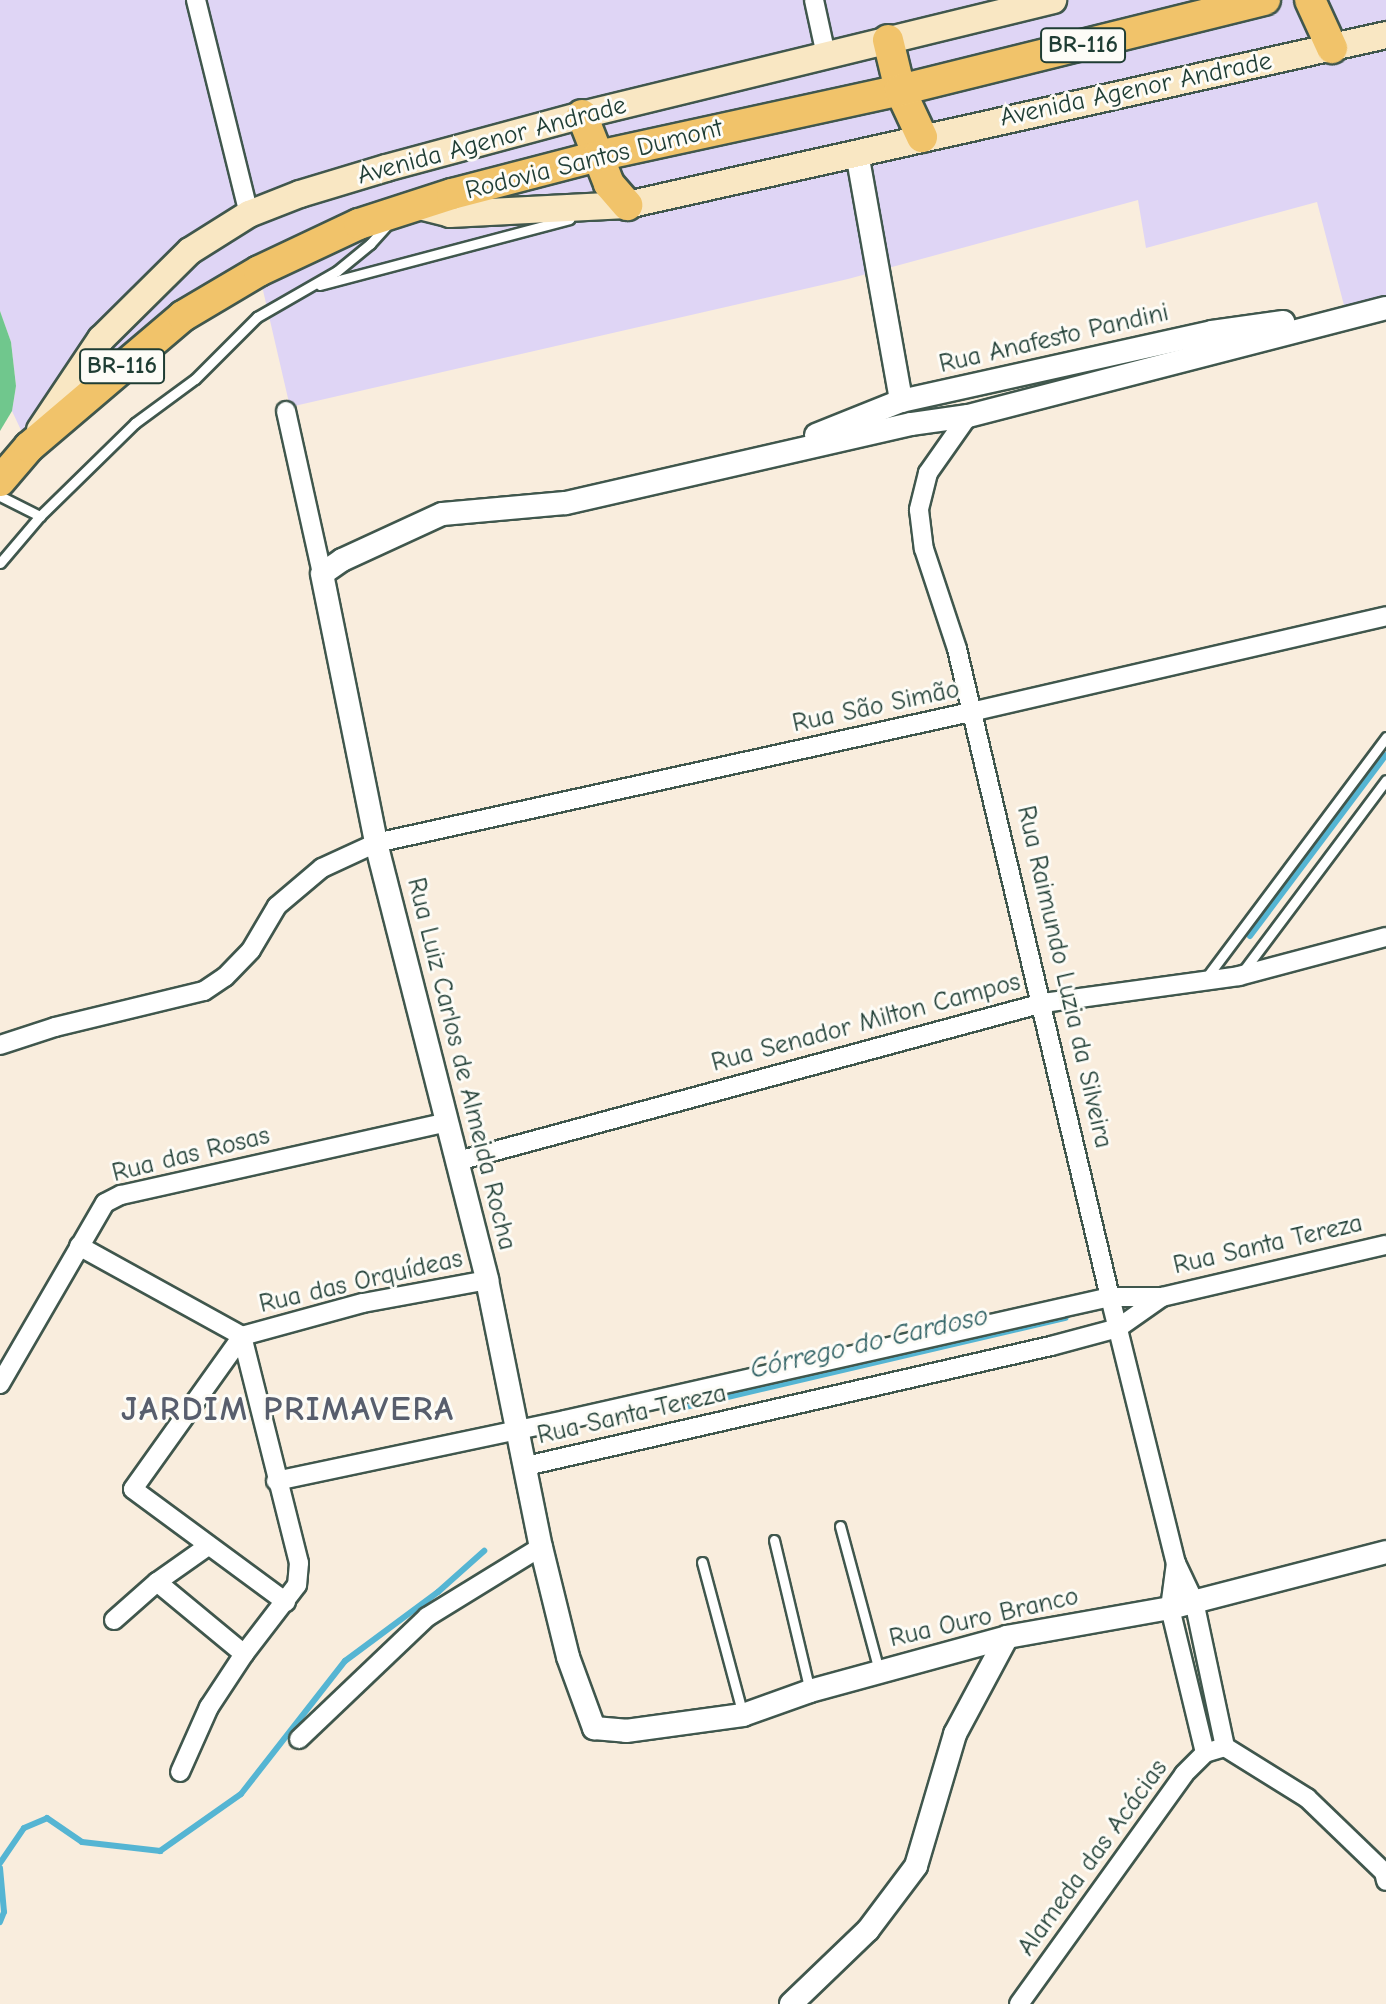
<!DOCTYPE html>
<meta charset="utf-8">
<style>
body{margin:0}
#map{position:relative;width:1386px;height:2004px;overflow:hidden;background:#f9eddd;font-family:"Comic Neue",sans-serif}
div>[style]{position:absolute}
.built>*{inset:0;background:#dfd5f5}
.green>*{inset:0;background:#70c78d}
.stream>*{height:6px;margin:-3px;padding:0 3px;transform-origin:3px;border-radius:3px;background:#55b5d3}
.roads{filter:drop-shadow(2px 0 #40574d) drop-shadow(-2px 0 #40574d) drop-shadow(0 2px #40574d) drop-shadow(0 -2px #40574d)}
.service>*{height:9px;margin:-4.5px;padding:0 4.5px;transform-origin:4.5px;border-radius:4.5px;background:#fff}
.minor>*{height:18px;margin:-9px;padding:0 9px;transform-origin:9px;border-radius:9px;background:#fff}
.tertiary>*{height:22px;margin:-11px;padding:0 11px;transform-origin:11px;border-radius:11px;background:#fff}
.secondary>*{height:26px;margin:-13px;padding:0 13px;transform-origin:13px;border-radius:13px;background:#f9e7c3}
.trunk>*{height:30px;margin:-15px;padding:0 15px;transform-origin:15px;border-radius:15px;background:#f1c36a}
span{translate:-50% -50%;white-space:nowrap;text-align:center;line-height:1.15;-webkit-text-stroke:6px #fdfcf7;paint-order:stroke}
.shield-label span{padding:2px 6px;background:#fdfcf7;border:2px solid;border-radius:6px;-webkit-text-stroke-width:0}
.shield-label{font-size:24px;color:#1f3d34;font-weight:700}
.street-label{font-size:26px;color:#1f3d34}
.water-label{font-size:28px;color:#2f6164;font-style:italic}
.district-label{font-size:34px;color:#585e6d;font-weight:700;letter-spacing:2px}
</style>
<div id="map">
<div class="built">
<i style="clip-path:polygon(0 0,1386px 0,1386px 307px,1346px 313px,1317px 202px,1146px 248px,1138px 200px,848px 279px,290px 407px,259px 273px,28px 445px,12px 411px,16px 386px,11px 342px,0 311px)"></i>
</div>
<div class="green">
<i style="clip-path:polygon(0 311px,11px 342px,16px 386px,12px 411px,0 431px)"></i>
</div>
<div class="stream">
<i style="left:1250px;top:936px;width:226px;rotate:-53.1deg"></i>
<i style="left:681px;top:1408px;width:395px;rotate:-13.2deg"></i>
<i style="left:0;top:1863px;width:42px;rotate:-55.6deg"></i>
<i style="left:24px;top:1828px;width:25px;rotate:-23deg"></i>
<i style="left:47px;top:1818px;width:42px;rotate:34.4deg"></i>
<i style="left:82px;top:1842px;width:79px;rotate:6.6deg"></i>
<i style="left:160px;top:1851px;width:99px;rotate:-35.1deg"></i>
<i style="left:241px;top:1794px;width:169px;rotate:-52deg"></i>
<i style="left:345px;top:1661px;width:116px;rotate:-36.6deg"></i>
<i style="left:438px;top:1592px;width:62px;rotate:-41.7deg"></i>
<i style="left:0;top:1868px;width:44px;rotate:84.8deg"></i>
<i style="left:4px;top:1912px;width:11px;rotate:112deg"></i>
</div>
<div class="roads">
<div class="service">
<i style="left:320px;top:285px;width:258px;rotate:-14.8deg"></i>
<i style="left:0;top:496px;width:45px;rotate:26.6deg"></i>
<i style="left:0;top:563px;width:62px;rotate:-49.6deg"></i>
<i style="left:40px;top:516px;width:133px;rotate:-44.4deg"></i>
<i style="left:135px;top:423px;width:74px;rotate:-36.3deg"></i>
<i style="left:195px;top:379px;width:88px;rotate:-45deg"></i>
<i style="left:257px;top:317px;width:92px;rotate:-29.9deg"></i>
<i style="left:337px;top:271px;width:43px;rotate:-39.3deg"></i>
<i style="left:370px;top:244px;width:25px;rotate:-48deg"></i>
<i style="left:1241px;top:974px;width:242px;rotate:-53.2deg"></i>
<i style="left:1206px;top:978px;width:301px;rotate:-53.2deg"></i>
<i style="left:840px;top:1526px;width:150px;rotate:74.9deg"></i>
<i style="left:774px;top:1540px;width:155px;rotate:76.6deg"></i>
<i style="left:702px;top:1562px;width:158px;rotate:75deg"></i>
</div>
<div class="minor">
<i style="left:196px;top:0;width:220px;rotate:76.1deg"></i>
<i style="left:814px;top:0;width:56px;rotate:77.7deg"></i>
<i style="left:286px;top:411px;width:167px;rotate:77.5deg"></i>
<i style="left:968px;top:416px;width:70px;rotate:125.1deg"></i>
<i style="left:928px;top:473px;width:38px;rotate:104deg"></i>
<i style="left:919px;top:510px;width:39px;rotate:83deg"></i>
<i style="left:924px;top:549px;width:105px;rotate:71.7deg"></i>
<i style="left:957px;top:649px;width:666px;rotate:76.72deg"></i>
<i style="left:1110px;top:1297px;width:274px;rotate:76.1deg"></i>
<i style="left:1176px;top:1563px;width:42px;rotate:64.7deg"></i>
<i style="left:1194px;top:1601px;width:149px;rotate:78deg"></i>
<i style="left:0;top:1045px;width:58px;rotate:-18.1deg"></i>
<i style="left:55px;top:1027px;width:153px;rotate:-13.6deg"></i>
<i style="left:204px;top:991px;width:25px;rotate:-34deg"></i>
<i style="left:225px;top:977px;width:37px;rotate:-46deg"></i>
<i style="left:251px;top:950px;width:51px;rotate:-59.4deg"></i>
<i style="left:277px;top:906px;width:59px;rotate:-40.2deg"></i>
<i style="left:322px;top:868px;width:60px;rotate:-24.8deg"></i>
<i style="left:376px;top:843px;width:609px;rotate:-12.42deg"></i>
<i style="left:971px;top:712px;width:426px;rotate:-13deg"></i>
<i style="left:458px;top:1161px;width:606px;rotate:-15.11deg"></i>
<i style="left:1043px;top:1003px;width:198px;rotate:-7.8deg"></i>
<i style="left:1239px;top:976px;width:152px;rotate:-14.9deg"></i>
<i style="left:79px;top:1246px;width:186px;rotate:28.9deg"></i>
<i style="left:242px;top:1336px;width:234px;rotate:75.9deg"></i>
<i style="left:299px;top:1563px;width:22px;rotate:95deg"></i>
<i style="left:297px;top:1585px;width:87px;rotate:127.5deg"></i>
<i style="left:244px;top:1654px;width:64px;rotate:123.4deg"></i>
<i style="left:209px;top:1707px;width:71px;rotate:114deg"></i>
<i style="left:0;top:1384px;width:209px;rotate:-59.9deg"></i>
<i style="left:105px;top:1203px;width:18px;rotate:-27deg"></i>
<i style="left:121px;top:1195px;width:334px;rotate:-12.6deg"></i>
<i style="left:526px;top:1466px;width:539px;rotate:-12.88deg"></i>
<i style="left:1051px;top:1346px;width:69px;rotate:-15deg"></i>
<i style="left:1118px;top:1328px;width:54px;rotate:-35.2deg"></i>
<i style="left:276px;top:1481px;width:295px;rotate:-11.9deg"></i>
<i style="left:565px;top:1420px;width:559px;rotate:-12.72deg"></i>
<i style="left:1110px;top:1297px;width:52px"></i>
<i style="left:1162px;top:1297px;width:230px;rotate:-13.1deg"></i>
<i style="left:1176px;top:1563px;width:45px;rotate:97.6deg"></i>
<i style="left:1170px;top:1608px;width:149px;rotate:76.4deg"></i>
<i style="left:157px;top:1582px;width:113px;rotate:39.6deg"></i>
<i style="left:286px;top:1602px;width:190px;rotate:-143.6deg"></i>
<i style="left:133px;top:1489px;width:188px;rotate:-54.5deg"></i>
<i style="left:242px;top:1336px;width:125px;rotate:-15.3deg"></i>
<i style="left:363px;top:1303px;width:126px;rotate:-10.5deg"></i>
<i style="left:114px;top:1620px;width:57px;rotate:-41.5deg"></i>
<i style="left:157px;top:1582px;width:62px;rotate:-35.2deg"></i>
<i style="left:299px;top:1739px;width:177px;rotate:-43.6deg"></i>
<i style="left:427px;top:1617px;width:134px;rotate:-31.6deg"></i>
<i style="left:1019px;top:2004px;width:283px;rotate:-54.3deg"></i>
<i style="left:1184px;top:1774px;width:30px;rotate:-45deg"></i>
<i style="left:1205px;top:1753px;width:21px;rotate:-17deg"></i>
<i style="left:1225px;top:1747px;width:97px;rotate:31.9deg"></i>
<i style="left:1307px;top:1798px;width:107px;rotate:43.9deg"></i>
<i style="left:1384px;top:1872px;width:9px;rotate:77deg"></i>
</div>
<div class="tertiary">
<i style="left:857px;top:153px;width:252px;rotate:79.9deg"></i>
<i style="left:1386px;top:308px;width:432px;rotate:165.5deg"></i>
<i style="left:968px;top:416px;width:58px;rotate:172deg"></i>
<i style="left:911px;top:424px;width:355px;rotate:167.1deg"></i>
<i style="left:565px;top:503px;width:123px;rotate:174.9deg"></i>
<i style="left:442px;top:514px;width:110px;rotate:155.3deg"></i>
<i style="left:342px;top:560px;width:24px;rotate:145deg"></i>
<i style="left:322px;top:574px;width:274px;rotate:78.6deg"></i>
<i style="left:376px;top:843px;width:451px;rotate:75.7deg"></i>
<i style="left:487px;top:1280px;width:272px;rotate:78.6deg"></i>
<i style="left:541px;top:1547px;width:113px;rotate:76.2deg"></i>
<i style="left:568px;top:1657px;width:76px;rotate:69.9deg"></i>
<i style="left:594px;top:1728px;width:32px;rotate:5deg"></i>
<i style="left:626px;top:1731px;width:118px;rotate:-7.8deg"></i>
<i style="left:743px;top:1715px;width:71px;rotate:-19.7deg"></i>
<i style="left:810px;top:1691px;width:204px;rotate:-15.3deg"></i>
<i style="left:1007px;top:1637px;width:166px;rotate:-10.1deg"></i>
<i style="left:1170px;top:1608px;width:223px;rotate:-14.5deg"></i>
<i style="left:816px;top:435px;width:92px;rotate:-21.8deg"></i>
<i style="left:901px;top:401px;width:319px;rotate:-12.5deg"></i>
<i style="left:1212px;top:332px;width:72px;rotate:-8deg"></i>
<i style="left:791px;top:2004px;width:107px;rotate:-43.9deg"></i>
<i style="left:868px;top:1930px;width:80px;rotate:-53.1deg"></i>
<i style="left:916px;top:1866px;width:138px;rotate:-73.5deg"></i>
<i style="left:955px;top:1734px;width:110px;rotate:-61.8deg"></i>
</div>
<div class="secondary">
<i style="left:415px;top:205px;width:36px;rotate:14deg"></i>
<i style="left:450px;top:214px;width:177px;rotate:-2.9deg"></i>
<i style="left:627px;top:205px;width:778px;rotate:-12.62deg"></i>
<i style="left:40px;top:430px;width:110px;rotate:-56.2deg"></i>
<i style="left:101px;top:339px;width:125px;rotate:-44.7deg"></i>
<i style="left:190px;top:251px;width:70px;rotate:-32.1deg"></i>
<i style="left:249px;top:214px;width:55px;rotate:-21.4deg"></i>
<i style="left:300px;top:194px;width:90px;rotate:-16.8deg"></i>
<i style="left:386px;top:168px;width:203px;rotate:-15.1deg"></i>
<i style="left:582px;top:115px;width:485px;rotate:-13.7deg"></i>
</div>
<div class="trunk">
<i style="left:1310px;top:0;width:53px;rotate:65.4deg"></i>
<i style="left:888px;top:40px;width:51px;rotate:76.5deg"></i>
<i style="left:900px;top:90px;width:52px;rotate:64.9deg"></i>
<i style="left:582px;top:115px;width:74px;rotate:68.6deg"></i>
<i style="left:609px;top:184px;width:28px;rotate:49deg"></i>
<i style="left:0;top:481px;width:45px;rotate:-49.5deg"></i>
<i style="left:29px;top:447px;width:202px;rotate:-40.4deg"></i>
<i style="left:183px;top:316px;width:88px;rotate:-30.6deg"></i>
<i style="left:259px;top:271px;width:110px;rotate:-25.2deg"></i>
<i style="left:359px;top:224px;width:98px;rotate:-17.9deg"></i>
<i style="left:452px;top:194px;width:151px;rotate:-14.6deg"></i>
<i style="left:598px;top:156px;width:309px;rotate:-12.3deg"></i>
<i style="left:900px;top:90px;width:376px;rotate:-13.9deg"></i>
</div>
</div>
<div class="shield-label">
<span style="left:1083px;top:45px">BR-116</span>
<span style="left:122px;top:366px">BR-116</span>
</div>
<div class="street-label">
<span style="left:1136px;top:90px;rotate:-12deg">Avenida Agenor Andrade</span>
<span style="left:492px;top:141px;rotate:-15deg">Avenida Agenor Andrade</span>
<span style="left:594px;top:160px;rotate:-14deg">Rodovia Santos Dumont</span>
<span style="left:1054px;top:339px;rotate:-13deg">Rua Anafesto Pandini</span>
<span style="left:876px;top:707px;rotate:-12deg">Rua São Simão</span>
<span style="left:1064px;top:977px;rotate:77deg">Rua Raimundo Luzia da Silveira</span>
<span style="left:866px;top:1023px;rotate:-15deg">Rua Senador Milton Campos</span>
<span style="left:461px;top:1064px;rotate:76deg">Rua Luiz Carlos de Almeida Rocha</span>
<span style="left:191px;top:1155px;rotate:-14deg">Rua das Rosas</span>
<span style="left:1268px;top:1245px;rotate:-13deg">Rua Santa Tereza</span>
<span style="left:361px;top:1282px;rotate:-13deg">Rua das Orquídeas</span>
<span style="left:632px;top:1415px;rotate:-13deg">Rua Santa Tereza</span>
<span style="left:984px;top:1618px;rotate:-13deg">Rua Ouro Branco</span>
<span style="left:1093px;top:1858px;rotate:-54deg">Alameda das Acácias</span>
</div>
<div class="water-label">
<span style="left:869px;top:1342px;rotate:-13deg">Córrego do Cardoso</span>
</div>
<div class="district-label">
<span style="left:288px;top:1410px">JARDIM PRIMAVERA</span>
</div>
</div>
